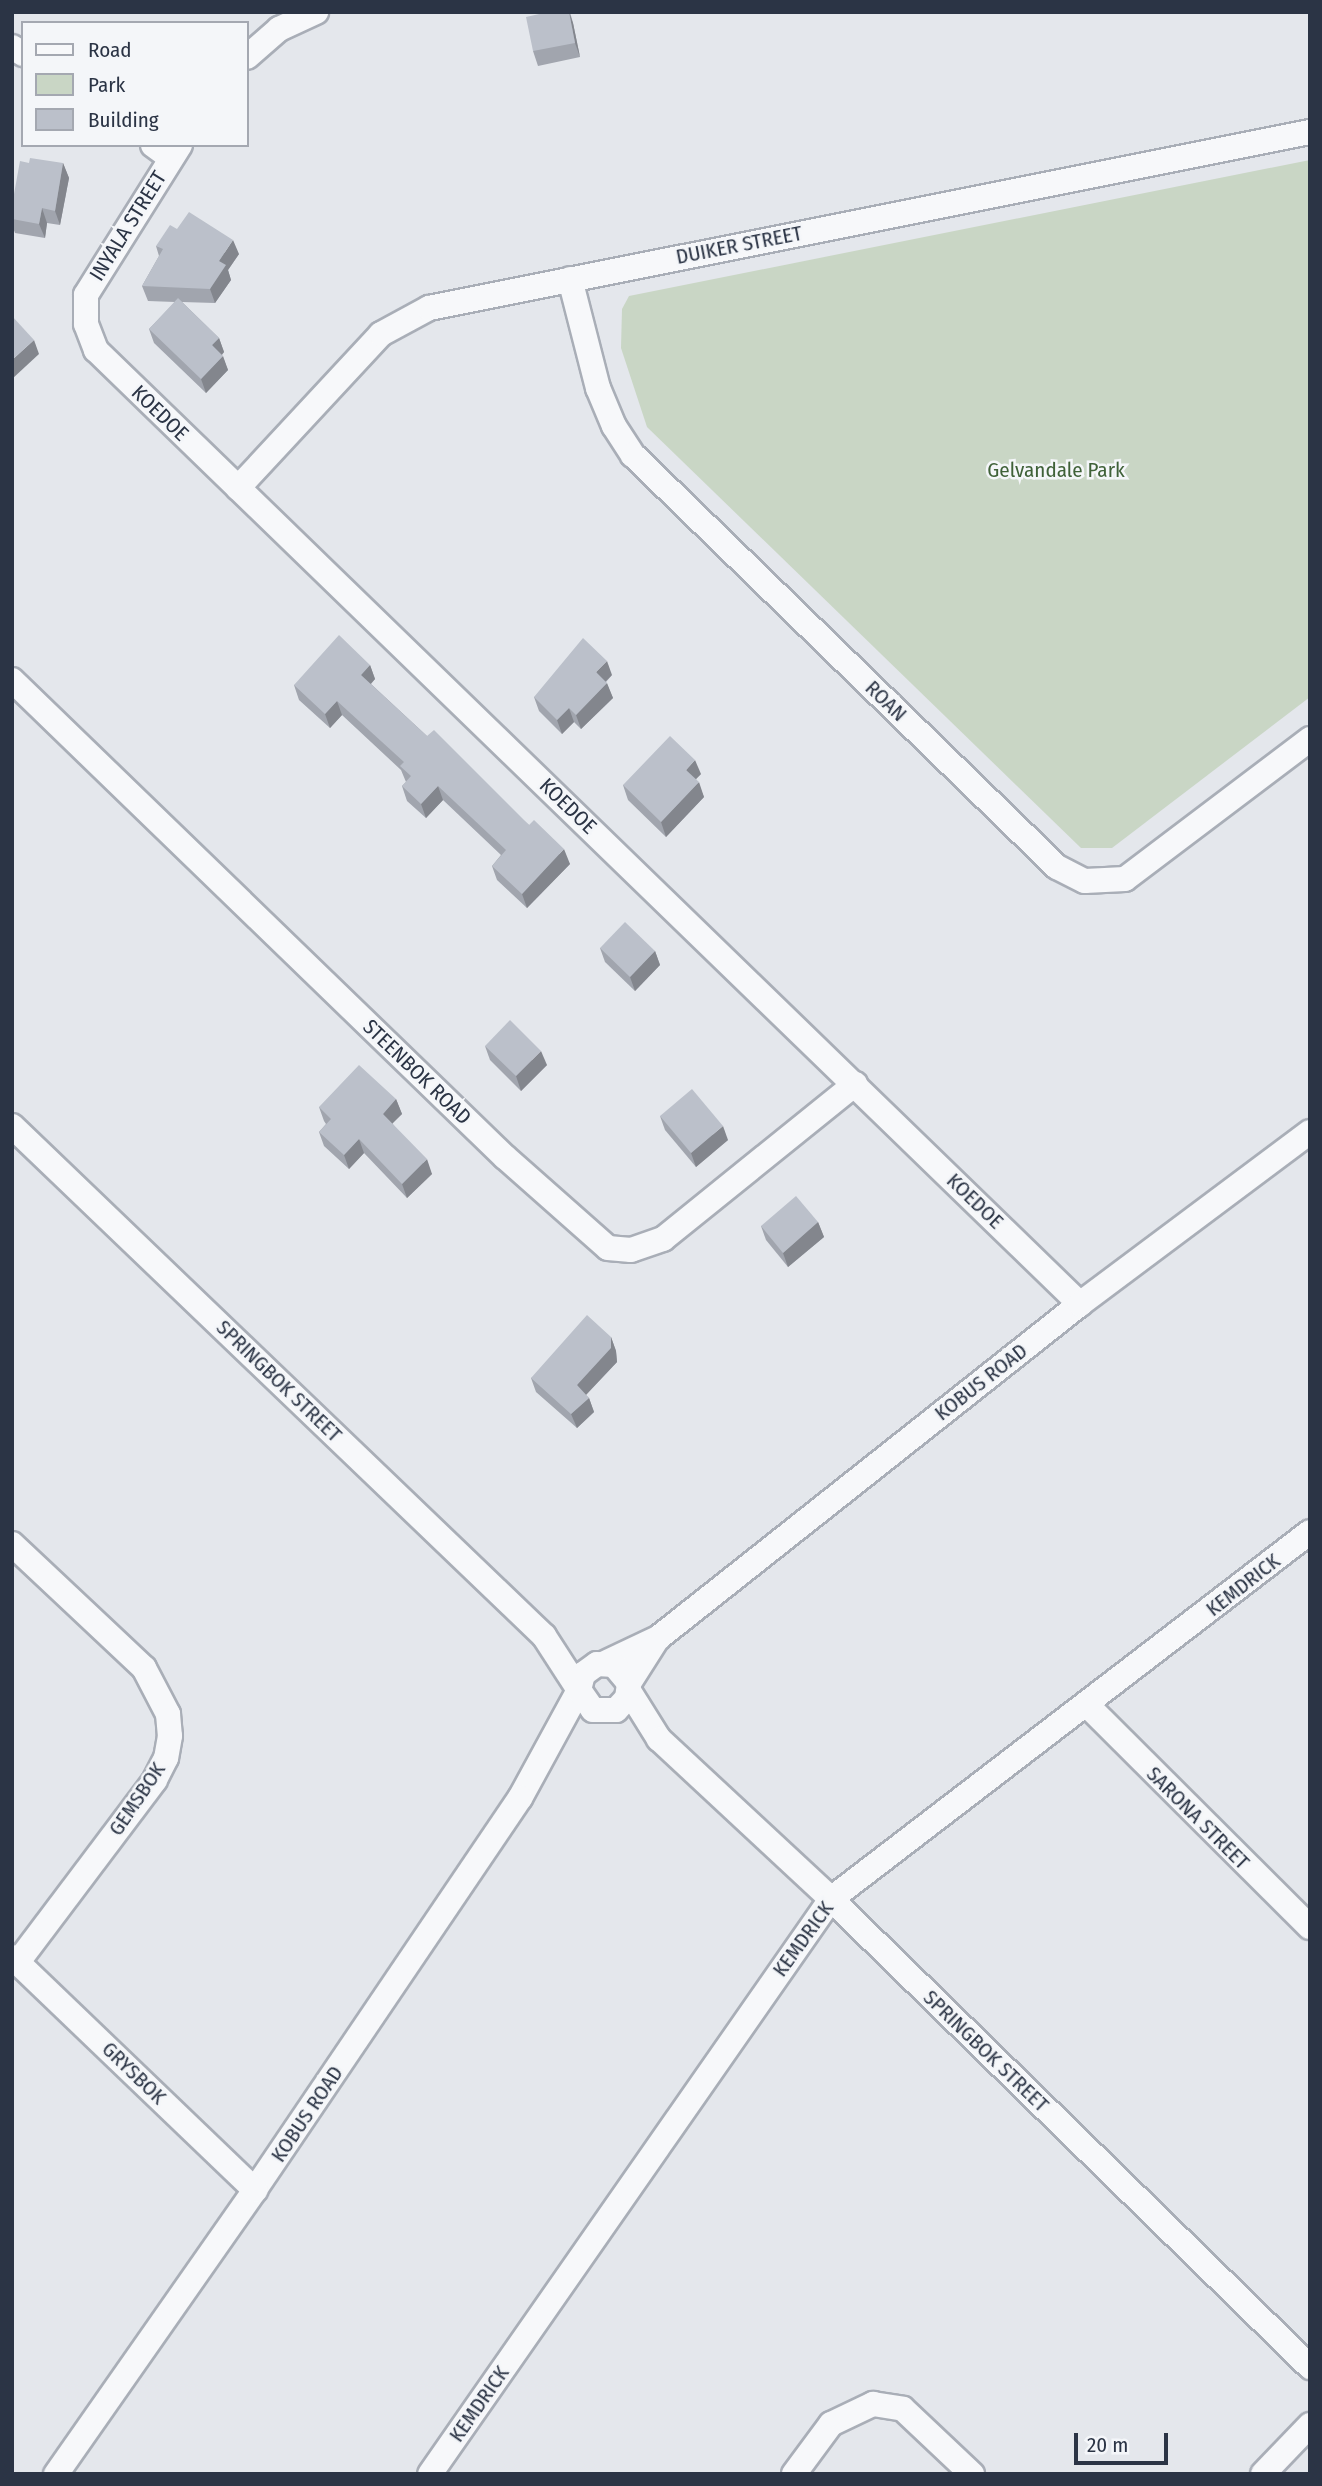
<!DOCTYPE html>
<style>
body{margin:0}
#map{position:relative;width:1322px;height:2486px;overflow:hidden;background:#e4e7ec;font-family:"Fira Sans Condensed",sans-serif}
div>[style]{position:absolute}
.green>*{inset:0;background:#c9d6c5}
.roads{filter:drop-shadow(2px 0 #a9aeb7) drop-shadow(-2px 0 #a9aeb7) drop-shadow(0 2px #a9aeb7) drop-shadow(0 -2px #a9aeb7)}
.minor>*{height:24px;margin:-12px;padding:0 12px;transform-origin:12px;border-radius:12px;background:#f7f8fa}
.wall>*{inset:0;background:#a1a5ae}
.shaded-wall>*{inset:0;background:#83868d}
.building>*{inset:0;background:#bbc0ca}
span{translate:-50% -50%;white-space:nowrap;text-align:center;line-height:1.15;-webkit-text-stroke:5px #f4f6f9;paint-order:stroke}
.street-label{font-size:21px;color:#2b3445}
.park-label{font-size:21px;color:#3f6138}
.frame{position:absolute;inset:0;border:14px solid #2b3445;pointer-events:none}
.legend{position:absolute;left:21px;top:21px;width:228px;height:126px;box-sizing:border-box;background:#f4f6f9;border:2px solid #a4a8b1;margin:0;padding:9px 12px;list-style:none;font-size:21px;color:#2b3445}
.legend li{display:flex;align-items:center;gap:14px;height:35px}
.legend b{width:35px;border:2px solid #a4a8b1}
.scale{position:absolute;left:1074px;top:2433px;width:94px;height:32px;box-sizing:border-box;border:4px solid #2b3445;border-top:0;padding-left:9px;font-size:21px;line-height:24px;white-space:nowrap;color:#2b3445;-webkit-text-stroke:5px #f4f6f9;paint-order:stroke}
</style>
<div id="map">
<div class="green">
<i style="clip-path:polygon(1310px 160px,1310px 697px,1112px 848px,1081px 848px,647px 427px,621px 348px,622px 309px,629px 296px)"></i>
</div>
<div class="roads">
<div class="minor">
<i style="left:12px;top:47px;width:13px;rotate:32deg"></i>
<i style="left:247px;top:57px;width:43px;rotate:-41.2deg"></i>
<i style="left:279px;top:29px;width:41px;rotate:-24.7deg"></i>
<i style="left:153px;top:145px;width:22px;rotate:36deg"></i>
<i style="left:180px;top:145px;width:177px;rotate:122.1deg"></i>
<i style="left:86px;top:295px;width:29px;rotate:90deg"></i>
<i style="left:86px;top:324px;width:28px;rotate:69deg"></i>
<i style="left:96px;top:350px;width:1371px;rotate:44.11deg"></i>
<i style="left:570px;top:279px;width:113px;rotate:75.6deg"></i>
<i style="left:598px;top:388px;width:41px;rotate:67.2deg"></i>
<i style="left:614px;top:426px;width:35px;rotate:57deg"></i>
<i style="left:633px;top:455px;width:591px;rotate:44.18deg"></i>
<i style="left:1057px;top:867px;width:31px;rotate:27deg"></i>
<i style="left:1085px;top:881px;width:40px;rotate:-2.9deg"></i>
<i style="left:1125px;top:879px;width:232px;rotate:-37.1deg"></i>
<i style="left:238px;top:488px;width:210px;rotate:-47.1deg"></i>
<i style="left:381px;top:334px;width:55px;rotate:-28.4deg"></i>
<i style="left:429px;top:308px;width:898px;rotate:-11.3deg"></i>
<i style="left:12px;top:680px;width:686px;rotate:44.06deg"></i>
<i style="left:505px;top:1157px;width:137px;rotate:41.5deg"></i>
<i style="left:608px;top:1248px;width:23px;rotate:5deg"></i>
<i style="left:631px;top:1250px;width:34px;rotate:-19deg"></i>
<i style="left:663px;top:1239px;width:247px;rotate:-38.9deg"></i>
<i style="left:12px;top:1126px;width:737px;rotate:43.79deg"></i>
<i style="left:544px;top:1636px;width:64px;rotate:57.1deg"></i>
<i style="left:579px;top:1690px;width:123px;rotate:118.6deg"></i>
<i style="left:520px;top:1798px;width:473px;rotate:124.1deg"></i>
<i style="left:255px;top:2190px;width:347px;rotate:125deg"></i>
<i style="left:12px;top:1544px;width:181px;rotate:43.2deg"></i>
<i style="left:144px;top:1668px;width:52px;rotate:62.4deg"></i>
<i style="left:168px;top:1714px;width:22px;rotate:85deg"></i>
<i style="left:170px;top:1736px;width:22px;rotate:100deg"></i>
<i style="left:166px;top:1758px;width:25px;rotate:117deg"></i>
<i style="left:155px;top:1780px;width:228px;rotate:127deg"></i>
<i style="left:605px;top:1663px;width:59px;rotate:-25.3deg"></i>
<i style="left:658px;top:1638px;width:538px;rotate:-38.36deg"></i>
<i style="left:1080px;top:1304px;width:287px;rotate:-36.8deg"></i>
<i style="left:629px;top:1683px;width:23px;rotate:-130deg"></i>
<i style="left:614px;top:1665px;width:17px;rotate:-177deg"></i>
<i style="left:597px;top:1664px;width:17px;rotate:144deg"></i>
<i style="left:583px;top:1674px;width:16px;rotate:104deg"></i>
<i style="left:579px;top:1690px;width:24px;rotate:55deg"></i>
<i style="left:593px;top:1710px;width:23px"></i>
<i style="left:616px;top:1710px;width:16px;rotate:-47deg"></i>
<i style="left:627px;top:1698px;width:15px;rotate:-82deg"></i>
<i style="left:629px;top:1683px;width:52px;rotate:-57.5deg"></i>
<i style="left:629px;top:1691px;width:57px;rotate:58deg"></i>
<i style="left:659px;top:1739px;width:235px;rotate:42.9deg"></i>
<i style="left:831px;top:1899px;width:670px;rotate:44.33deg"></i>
<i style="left:1088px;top:1706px;width:313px;rotate:44.9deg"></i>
<i style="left:12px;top:1957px;width:337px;rotate:43.8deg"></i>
<i style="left:430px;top:2474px;width:701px;rotate:-55.11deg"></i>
<i style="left:831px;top:1899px;width:603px;rotate:-37.46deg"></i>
<i style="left:794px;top:2474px;width:62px;rotate:-53.5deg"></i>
<i style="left:831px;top:2424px;width:47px;rotate:-25.5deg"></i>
<i style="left:873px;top:2404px;width:30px;rotate:9deg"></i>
<i style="left:903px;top:2409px;width:95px;rotate:43.3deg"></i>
<i style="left:1263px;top:2474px;width:68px;rotate:-46.2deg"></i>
</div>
</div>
<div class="wall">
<i style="clip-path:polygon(548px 12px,570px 12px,573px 23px,580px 57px,538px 66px,533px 51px)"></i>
<i style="clip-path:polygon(29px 163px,63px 163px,69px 178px,60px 225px,47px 223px,45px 238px,15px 233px,12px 225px,12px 205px)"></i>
<i style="clip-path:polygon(156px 246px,239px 254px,228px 270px,231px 280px,215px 303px,182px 302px,219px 338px,224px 352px,222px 355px,228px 370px,206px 393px,154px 343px,149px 329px,175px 302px,148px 301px,142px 286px,159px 256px)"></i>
<i style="clip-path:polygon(370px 665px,375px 679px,371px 684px,427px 736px,529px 825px,570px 864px,527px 908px,497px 880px,492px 866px,501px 855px,443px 800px,426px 818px,407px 801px,402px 786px,406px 782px,401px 770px,342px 715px,330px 728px,299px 700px,294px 685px)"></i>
<i style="clip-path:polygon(612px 675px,606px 682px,613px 698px,581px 729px,574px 722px,562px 734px,539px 711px,534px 697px)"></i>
<i style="clip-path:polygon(701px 774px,696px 779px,704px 797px,666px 837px,628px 800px,623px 785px)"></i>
<i style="clip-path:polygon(600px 948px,655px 951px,660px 965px,635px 991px,605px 962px)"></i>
<i style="clip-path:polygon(485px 1046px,547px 1065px,521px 1091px,490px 1060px)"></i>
<i style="clip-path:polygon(396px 1099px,402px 1114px,392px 1123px,432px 1174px,407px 1198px,364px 1153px,349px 1169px,324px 1146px,319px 1132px,326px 1124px,324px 1121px,319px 1107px)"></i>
<i style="clip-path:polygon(660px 1116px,728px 1140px,696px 1167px,665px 1130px)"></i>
<i style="clip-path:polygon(818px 1222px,824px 1237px,788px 1267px,766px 1240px,761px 1226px)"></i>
<i style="clip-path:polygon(611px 1337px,616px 1351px,617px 1362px,586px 1395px,589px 1398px,594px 1412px,577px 1428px,536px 1392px,531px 1378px)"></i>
</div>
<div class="shaded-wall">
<i style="clip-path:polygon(569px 12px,573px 23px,580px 57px,575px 43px)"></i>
<i style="clip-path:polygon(63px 163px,69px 178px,60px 225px,55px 211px)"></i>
<i style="clip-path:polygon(42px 208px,47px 223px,45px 238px,39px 224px)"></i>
<i style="clip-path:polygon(233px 240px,239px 254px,228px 270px,231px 280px,215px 303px,210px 289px,219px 261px)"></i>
<i style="clip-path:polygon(219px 338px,224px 352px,217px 360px,212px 345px)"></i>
<i style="clip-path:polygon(34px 340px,39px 354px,12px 379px,12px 360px)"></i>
<i style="clip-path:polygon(223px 356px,228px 370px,206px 393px,201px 379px)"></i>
<i style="clip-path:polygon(607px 661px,612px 675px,601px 686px,596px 672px)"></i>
<i style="clip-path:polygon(370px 665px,375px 679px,366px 689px,361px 675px)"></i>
<i style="clip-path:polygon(607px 683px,613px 698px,581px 729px,576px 715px)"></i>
<i style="clip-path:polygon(337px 701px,342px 715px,330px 728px,325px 714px)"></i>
<i style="clip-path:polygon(569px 708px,574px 722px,562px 734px,557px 720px)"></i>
<i style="clip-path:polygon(695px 760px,701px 774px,691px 784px,686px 770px)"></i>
<i style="clip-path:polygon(699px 782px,704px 797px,666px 837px,661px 822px)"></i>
<i style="clip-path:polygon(438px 786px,443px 800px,426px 818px,421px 804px)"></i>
<i style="clip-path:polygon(564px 849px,570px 864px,527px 908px,522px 894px)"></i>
<i style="clip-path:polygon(655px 951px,660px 965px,635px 991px,630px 977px)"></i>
<i style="clip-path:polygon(541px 1051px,547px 1065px,521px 1091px,516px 1076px)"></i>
<i style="clip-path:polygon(396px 1099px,402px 1114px,388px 1128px,383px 1114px)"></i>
<i style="clip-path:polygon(723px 1126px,728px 1140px,696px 1167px,691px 1153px)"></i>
<i style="clip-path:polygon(359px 1139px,364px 1153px,349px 1169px,344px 1155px)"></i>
<i style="clip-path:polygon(427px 1159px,432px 1174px,407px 1198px,402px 1184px)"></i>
<i style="clip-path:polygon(818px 1222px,824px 1237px,788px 1267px,783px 1253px)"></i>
<i style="clip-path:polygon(611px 1337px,616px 1351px,617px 1362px,582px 1399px,577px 1385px)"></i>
<i style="clip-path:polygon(589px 1398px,594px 1412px,577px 1428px,571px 1414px)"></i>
</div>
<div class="building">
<i style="clip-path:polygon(548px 12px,569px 12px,575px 43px,533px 51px,526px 17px)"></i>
<i style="clip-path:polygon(30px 158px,63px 163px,55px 211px,42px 208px,39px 224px,12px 219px,12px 205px,20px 161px,29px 163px)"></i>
<i style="clip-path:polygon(189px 212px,233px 240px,219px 261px,226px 265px,210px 289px,142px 286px,163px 249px,156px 246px,170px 225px,177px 229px)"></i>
<i style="clip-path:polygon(178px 298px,219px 338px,212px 345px,223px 356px,201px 379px,149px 329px)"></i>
<i style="clip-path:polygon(12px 316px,34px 340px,12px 360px)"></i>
<i style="clip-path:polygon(339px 635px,370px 665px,361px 675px,427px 736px,434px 730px,529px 825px,534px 820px,564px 849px,522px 894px,492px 866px,506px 850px,438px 786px,421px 804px,402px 786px,411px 776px,400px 766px,404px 762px,337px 701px,325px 714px,294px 685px)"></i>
<i style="clip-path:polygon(583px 638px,607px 661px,596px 672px,607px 683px,576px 715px,569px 708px,557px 720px,534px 697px)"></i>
<i style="clip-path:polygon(670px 736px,695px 760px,686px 770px,699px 782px,661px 822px,623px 785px)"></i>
<i style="clip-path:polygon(625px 922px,655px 951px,630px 977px,600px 948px)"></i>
<i style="clip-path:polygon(510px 1020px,541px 1051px,516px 1076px,485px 1046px)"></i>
<i style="clip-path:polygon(359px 1065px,396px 1099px,383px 1114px,427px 1159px,402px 1184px,359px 1139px,344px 1155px,319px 1132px,331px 1119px,319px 1107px)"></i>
<i style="clip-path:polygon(692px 1089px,723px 1126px,691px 1153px,660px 1116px)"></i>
<i style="clip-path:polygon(796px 1196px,818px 1222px,783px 1253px,761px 1226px)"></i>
<i style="clip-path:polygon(587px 1315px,611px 1337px,611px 1348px,577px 1385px,589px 1398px,571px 1414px,531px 1378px)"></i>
</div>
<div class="street-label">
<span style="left:128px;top:226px;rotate:-58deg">INYALA STREET</span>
<span style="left:739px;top:245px;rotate:-11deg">DUIKER STREET</span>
<span style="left:160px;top:413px;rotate:44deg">KOEDOE</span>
<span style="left:886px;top:701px;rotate:44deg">ROAN</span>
<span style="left:568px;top:806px;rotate:44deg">KOEDOE</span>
<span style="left:417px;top:1072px;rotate:44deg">STEENBOK ROAD</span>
<span style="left:975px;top:1201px;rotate:44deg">KOEDOE</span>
<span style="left:279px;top:1381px;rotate:44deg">SPRINGBOK STREET</span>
<span style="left:981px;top:1382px;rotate:-38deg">KOBUS ROAD</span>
<span style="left:1243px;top:1585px;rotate:-38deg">KEMDRICK</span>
<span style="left:137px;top:1799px;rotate:-56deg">GEMSBOK</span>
<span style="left:1198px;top:1818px;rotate:45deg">SARONA STREET</span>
<span style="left:803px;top:1939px;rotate:-54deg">KEMDRICK</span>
<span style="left:986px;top:2051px;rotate:44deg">SPRINGBOK STREET</span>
<span style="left:134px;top:2073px;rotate:44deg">GRYSBOK</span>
<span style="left:307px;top:2114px;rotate:-56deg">KOBUS ROAD</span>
<span style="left:479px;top:2404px;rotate:-55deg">KEMDRICK</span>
</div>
<div class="park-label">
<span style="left:1056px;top:470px">Gelvandale Park</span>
</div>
<div class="frame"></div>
<ul class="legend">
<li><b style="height:9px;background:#f7f8fa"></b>Road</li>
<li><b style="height:19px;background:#c9d6c5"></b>Park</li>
<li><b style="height:19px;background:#bbc0ca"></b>Building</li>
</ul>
<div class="scale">20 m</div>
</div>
